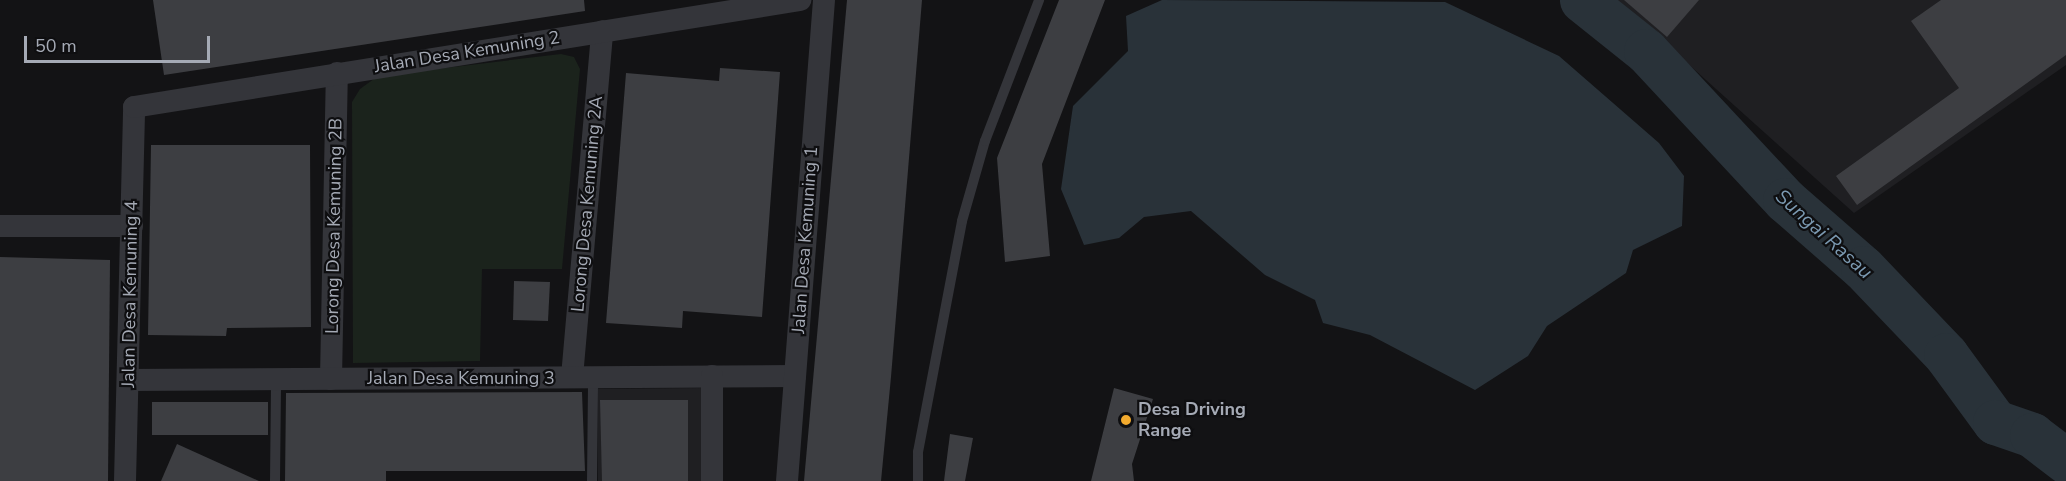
<!DOCTYPE html>
<style>
body{margin:0}
#map{position:relative;width:2066px;height:481px;overflow:hidden;background:#131315;font-family:"Nunito Sans",sans-serif}
div>[style]{position:absolute}
.built>*{inset:0;background:#1f1f22}
.green>*{inset:0;background:#1b231c}
.water>*{inset:0;background:#293239}
.river>*{height:45px;margin:-22.5px;padding:0 22.5px;transform-origin:22.5px;border-radius:22.5px;background:#293239}
.building>*{inset:0;background:#3d3e42}
.service>*{height:10px;margin:-5px;padding:0 5px;transform-origin:5px;border-radius:5px;background:#34353a}
.minor>*{height:22px;margin:-11px;padding:0 11px;transform-origin:11px;border-radius:11px;background:#34353a}
.dots>*{width:16px;height:16px;translate:-50% -50%;box-sizing:border-box;border:3px solid #0e0e10;border-radius:50%}
span{translate:-50% -50%;white-space:nowrap;text-align:center;line-height:1.15;-webkit-text-stroke:4.5px #0e0e10;paint-order:stroke}
.street-label{font-size:18px;color:#a5aab5}
.poi-label{font-size:18px;color:#a5aab5;font-weight:700}
.left{translate:0 -50%;text-align:left}
.water-label{font-size:20px;color:#7b99b1;font-style:italic}
.scale{position:absolute;left:24px;top:36px;width:186px;height:27px;box-sizing:border-box;border:3px solid #a5aab5;border-top:0;padding-left:8px;font-size:18px;line-height:21px;white-space:nowrap;color:#a5aab5;-webkit-text-stroke:4px #0e0e10;paint-order:stroke}
</style>
<div id="map">
<div class="built">
<i style="clip-path:polygon(1617px 0,2066px 0,2066px 65px,1854px 213px)"></i>
<i style="clip-path:polygon(703px 388px,703px 481px,598px 481px,598px 389px)"></i>
</div>
<div class="green">
<i style="clip-path:polygon(561px 54px,574px 57px,580px 69px,562px 269px,482px 269px,480px 361px,353px 363px,352px 102px,360px 89px,378px 76px)"></i>
</div>
<div class="water">
<i style="clip-path:polygon(1162px 0,1445px 2px,1559px 56px,1659px 143px,1684px 176px,1682px 226px,1633px 250px,1626px 273px,1547px 326px,1528px 356px,1475px 390px,1370px 335px,1323px 323px,1315px 300px,1265px 275px,1191px 211px,1144px 217px,1119px 238px,1084px 245px,1061px 189px,1073px 106px,1128px 51px,1126px 16px)"></i>
</div>
<div class="river">
<i style="left:1582px;top:0;width:82px;rotate:38.6deg"></i>
<i style="left:1646px;top:51px;width:204px;rotate:47deg"></i>
<i style="left:1785px;top:200px;width:103px;rotate:41.1deg"></i>
<i style="left:1863px;top:268px;width:120px;rotate:46.3deg"></i>
<i style="left:1946px;top:355px;width:83px;rotate:53.8deg"></i>
<i style="left:1995px;top:422px;width:39px;rotate:19deg"></i>
<i style="left:2032px;top:435px;width:43px;rotate:37.4deg"></i>
</div>
<div class="building">
<i style="clip-path:polygon(153px 0,584px 0,585px 11px,164px 75px)"></i>
<i style="clip-path:polygon(847px 0,922px 0,891px 377px,881px 481px,804px 481px)"></i>
<i style="clip-path:polygon(1059px 0,1105px 0,1042px 164px,1050px 256px,1005px 262px,997px 158px)"></i>
<i style="clip-path:polygon(1624px 0,1699px 0,1667px 37px)"></i>
<i style="clip-path:polygon(1941px 0,2066px 0,2066px 55px,1857px 205px,1836px 176px,1959px 88px,1911px 21px)"></i>
<i style="clip-path:polygon(720px 68px,780px 72px,762px 317px,683px 311px,682px 328px,606px 323px,626px 73px,719px 81px)"></i>
<i style="clip-path:polygon(151px 145px,310px 145px,311px 327px,227px 328px,226px 336px,148px 335px)"></i>
<i style="clip-path:polygon(0 257px,110px 260px,108px 481px,0 481px)"></i>
<i style="clip-path:polygon(514px 281px,550px 282px,548px 321px,513px 320px)"></i>
<i style="clip-path:polygon(1114px 388px,1153px 399px,1132px 464px,1134px 481px,1091px 481px)"></i>
<i style="clip-path:polygon(582px 392px,585px 471px,386px 471px,386px 481px,285px 481px,286px 393px)"></i>
<i style="clip-path:polygon(600px 400px,688px 400px,688px 481px,602px 481px)"></i>
<i style="clip-path:polygon(152px 402px,268px 402px,268px 435px,152px 435px)"></i>
<i style="clip-path:polygon(950px 434px,973px 438px,965px 481px,944px 481px)"></i>
<i style="clip-path:polygon(177px 444px,259px 481px,161px 481px)"></i>
</div>
<div class="service">
<i style="left:275px;top:481px;width:102px;rotate:-89.4deg"></i>
<i style="left:592px;top:481px;width:104px;rotate:-89.4deg"></i>
<i style="left:918px;top:481px;width:29px;rotate:-90deg"></i>
<i style="left:918px;top:452px;width:235px;rotate:-79.2deg"></i>
<i style="left:962px;top:221px;width:83px;rotate:-74deg"></i>
<i style="left:985px;top:141px;width:151px;rotate:-69deg"></i>
</div>
<div class="minor">
<i style="left:0;top:226px;width:132px"></i>
<i style="left:572px;top:377px;width:347px;rotate:-85deg"></i>
<i style="left:331px;top:379px;width:306px;rotate:-88.9deg"></i>
<i style="left:128px;top:380px;width:667px;rotate:-0.34deg"></i>
<i style="left:125px;top:481px;width:374px;rotate:-88.6deg"></i>
<i style="left:134px;top:107px;width:675px;rotate:-9.13deg"></i>
<i style="left:712px;top:481px;width:105px;rotate:-90deg"></i>
<i style="left:787px;top:481px;width:482px;rotate:-85.6deg"></i>
</div>
<div class="dots">
<i style="left:1126px;top:420px;background:#f2aa2e"></i>
</div>
<div class="street-label">
<span style="left:467px;top:52px;rotate:-9deg">Jalan Desa Kemuning 2</span>
<span style="left:587px;top:204px;rotate:-85deg">Lorong Desa Kemuning 2A</span>
<span style="left:334px;top:226px;rotate:-89deg">Lorong Desa Kemuning 2B</span>
<span style="left:805px;top:240px;rotate:-86deg">Jalan Desa Kemuning 1</span>
<span style="left:130px;top:294px;rotate:-89deg">Jalan Desa Kemuning 4</span>
<span style="left:461px;top:378px">Jalan Desa Kemuning 3</span>
</div>
<div class="poi-label">
<span class="left" style="left:1138px;top:420px">Desa Driving<br>Range</span>
</div>
<div class="water-label">
<span style="left:1824px;top:234px;rotate:42deg">Sungai Rasau</span>
</div>
<div class="scale">50 m</div>
</div>
